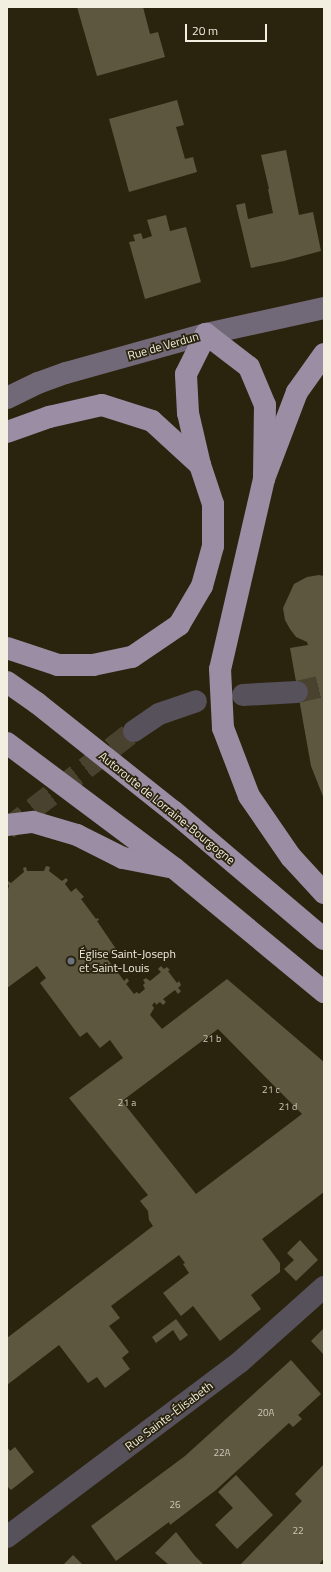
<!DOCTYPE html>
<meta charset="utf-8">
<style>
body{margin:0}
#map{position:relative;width:331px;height:1572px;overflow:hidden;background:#2a240e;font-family:"Titillium Web",sans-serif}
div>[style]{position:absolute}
.building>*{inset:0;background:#5d5740}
.minor-tunnel>*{height:22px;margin-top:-11px;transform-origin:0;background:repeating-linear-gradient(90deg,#48422e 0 22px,transparent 0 33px)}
.minor>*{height:22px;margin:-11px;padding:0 11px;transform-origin:11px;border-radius:11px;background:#56515a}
.secondary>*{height:22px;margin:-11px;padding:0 11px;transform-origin:11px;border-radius:11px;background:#726978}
.motorway>*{height:22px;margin:-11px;padding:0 11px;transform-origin:11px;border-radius:11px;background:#9a8da4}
.dots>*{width:11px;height:11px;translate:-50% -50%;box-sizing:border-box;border:2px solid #2a240e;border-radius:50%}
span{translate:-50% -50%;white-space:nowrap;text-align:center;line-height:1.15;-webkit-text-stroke:3.5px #2a240e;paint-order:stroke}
.number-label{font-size:10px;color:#cdc9b9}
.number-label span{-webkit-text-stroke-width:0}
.street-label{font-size:12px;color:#f2efe1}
.poi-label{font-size:12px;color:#f2efe1}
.left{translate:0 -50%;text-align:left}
.frame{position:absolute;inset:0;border:8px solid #f2efe1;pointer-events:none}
.scale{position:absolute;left:185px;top:24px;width:82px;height:18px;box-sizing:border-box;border:2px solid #f2efe1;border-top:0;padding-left:5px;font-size:12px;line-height:14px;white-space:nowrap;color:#f2efe1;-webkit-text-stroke:3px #2a240e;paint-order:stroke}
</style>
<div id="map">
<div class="building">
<i style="clip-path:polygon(77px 7px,143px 7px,150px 34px,158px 32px,165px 57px,97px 76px)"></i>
<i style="clip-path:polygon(177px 100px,184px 125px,176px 127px,185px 159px,193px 157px,197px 172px,129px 192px,109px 119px)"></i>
<i style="clip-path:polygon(286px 150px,299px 215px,313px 212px,321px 251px,284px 261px,251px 268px,236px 205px,245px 203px,248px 219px,273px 213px,268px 189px,269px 189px,261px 155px)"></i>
<i style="clip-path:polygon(166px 215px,170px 231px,186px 227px,201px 282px,145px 299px,129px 242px,135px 241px,133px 235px,141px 233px,143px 239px,152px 236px,147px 220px)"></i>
<i style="clip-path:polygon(319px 575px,324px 576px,324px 799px,311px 766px,290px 648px,308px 645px,307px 642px,296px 637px,290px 629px,285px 620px,283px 608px,294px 584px,307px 577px)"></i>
<i style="clip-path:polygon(evenodd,46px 866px,50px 867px,49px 871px,62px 881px,66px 878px,68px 880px,65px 884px,71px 892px,76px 888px,84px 897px,81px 899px,96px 919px,98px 918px,99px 920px,97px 921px,116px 949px,106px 957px,114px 968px,118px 965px,119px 967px,116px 970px,124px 981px,127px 978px,129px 981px,126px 984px,134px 994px,137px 992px,139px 994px,145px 989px,143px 985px,145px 983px,143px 980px,146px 978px,150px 981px,161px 972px,158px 969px,161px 966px,164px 969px,167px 967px,170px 970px,168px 971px,177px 983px,179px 981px,181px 985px,178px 988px,181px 991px,178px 994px,175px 990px,163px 999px,166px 1002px,163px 1005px,160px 1002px,156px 1005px,155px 1002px,152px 1005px,154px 1008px,150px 1015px,162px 1029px,227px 979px,324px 1062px,324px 1192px,262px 1239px,280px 1263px,280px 1272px,251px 1295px,261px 1309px,220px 1341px,193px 1306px,181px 1316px,163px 1293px,189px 1273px,183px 1264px,185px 1263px,179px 1255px,111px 1306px,120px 1318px,109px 1326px,129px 1352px,122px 1358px,130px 1369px,105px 1388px,97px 1377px,88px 1383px,59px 1345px,7px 1385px,7px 1338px,153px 1226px,149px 1220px,148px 1211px,140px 1201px,148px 1195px,69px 1098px,123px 1058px,110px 1040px,100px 1048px,87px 1032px,80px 1037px,40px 983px,46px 978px,37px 966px,7px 988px,7px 892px,9px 886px,7px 882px,8px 881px,11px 883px,24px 872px,23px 868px,26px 867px,27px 871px,44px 871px,46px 866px,218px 1029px,302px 1114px,196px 1194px,122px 1101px,218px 1029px)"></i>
<i style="clip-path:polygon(300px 1240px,318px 1260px,296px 1281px,284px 1269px,294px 1260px,287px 1253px)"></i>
<i style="clip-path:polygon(176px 1319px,188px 1335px,180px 1341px,173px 1330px,156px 1343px,152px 1337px)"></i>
<i style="clip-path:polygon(324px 1328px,324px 1355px,311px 1341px)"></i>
<i style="clip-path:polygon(291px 1360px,321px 1394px,298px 1415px,302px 1419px,293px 1427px,289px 1423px,216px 1490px,170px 1525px,169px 1522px,116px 1561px,91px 1526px,185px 1456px)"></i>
<i style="clip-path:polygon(7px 1447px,10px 1451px,15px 1447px,34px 1472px,11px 1490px,7px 1486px)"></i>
<i style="clip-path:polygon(324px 1464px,324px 1558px,319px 1565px,240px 1565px,302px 1501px,295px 1494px)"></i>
<i style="clip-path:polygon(236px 1475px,273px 1515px,237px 1549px,215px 1525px,233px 1508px,218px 1492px)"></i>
<i style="clip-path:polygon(176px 1532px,195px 1556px,204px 1565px,169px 1565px,155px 1553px)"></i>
<i style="clip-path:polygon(73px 1555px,83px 1565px,63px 1565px)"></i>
</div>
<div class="minor-tunnel">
<i style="left:297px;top:692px;width:28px;rotate:-13deg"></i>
<i style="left:7px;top:829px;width:160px;rotate:-37.7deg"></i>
</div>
<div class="minor">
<i style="left:243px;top:695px;width:54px;rotate:-3.2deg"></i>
<i style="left:134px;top:731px;width:30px;rotate:-34deg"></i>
<i style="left:159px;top:714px;width:39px;rotate:-19deg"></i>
<i style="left:7px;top:1537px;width:291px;rotate:-36.9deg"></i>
<i style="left:240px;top:1362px;width:113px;rotate:-41.8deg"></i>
</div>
<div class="secondary">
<i style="left:7px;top:398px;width:34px;rotate:-26deg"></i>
<i style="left:38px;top:383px;width:30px;rotate:-20deg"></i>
<i style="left:66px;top:373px;width:145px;rotate:-15.6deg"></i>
<i style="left:206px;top:334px;width:121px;rotate:-12.4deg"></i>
</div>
<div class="motorway">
<i style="left:324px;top:354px;width:47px;rotate:125.4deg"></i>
<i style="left:297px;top:392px;width:93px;rotate:110.8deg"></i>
<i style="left:264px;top:479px;width:195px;rotate:103deg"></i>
<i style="left:220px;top:669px;width:59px;rotate:87.1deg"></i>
<i style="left:223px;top:728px;width:73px;rotate:69.1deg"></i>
<i style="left:249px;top:796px;width:74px;rotate:55.5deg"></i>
<i style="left:291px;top:857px;width:49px;rotate:47.5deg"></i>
<i style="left:7px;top:432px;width:45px;rotate:-19.7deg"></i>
<i style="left:49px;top:417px;width:54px;rotate:-12.8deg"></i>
<i style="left:102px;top:405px;width:52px;rotate:17.7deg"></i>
<i style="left:152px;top:421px;width:65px;rotate:42.5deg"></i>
<i style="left:7px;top:648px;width:54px;rotate:18.4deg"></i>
<i style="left:58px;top:665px;width:35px"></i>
<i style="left:93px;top:665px;width:40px;rotate:-12deg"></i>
<i style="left:132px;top:657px;width:57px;rotate:-34.2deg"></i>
<i style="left:179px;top:625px;width:45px;rotate:-59.5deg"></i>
<i style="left:202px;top:586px;width:41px;rotate:-74.6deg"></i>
<i style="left:213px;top:546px;width:42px;rotate:-90deg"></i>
<i style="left:213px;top:504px;width:41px;rotate:-108.4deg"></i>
<i style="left:200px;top:465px;width:53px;rotate:-103deg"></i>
<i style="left:188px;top:413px;width:39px;rotate:-93deg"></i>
<i style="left:186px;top:374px;width:45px;rotate:-63.4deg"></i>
<i style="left:206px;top:334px;width:54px;rotate:37.5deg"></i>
<i style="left:249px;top:367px;width:41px;rotate:67.2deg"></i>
<i style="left:265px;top:405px;width:74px;rotate:90.8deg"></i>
<i style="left:7px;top:682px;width:37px;rotate:35deg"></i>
<i style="left:37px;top:703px;width:174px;rotate:38.5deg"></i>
<i style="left:173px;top:811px;width:198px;rotate:40.3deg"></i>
<i style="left:7px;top:743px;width:209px;rotate:36.8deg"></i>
<i style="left:174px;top:868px;width:195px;rotate:39.6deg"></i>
<i style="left:7px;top:825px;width:26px;rotate:-7deg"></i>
<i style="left:33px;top:822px;width:46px;rotate:16.5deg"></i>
<i style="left:77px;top:835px;width:51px;rotate:26.6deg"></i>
<i style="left:123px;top:858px;width:47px;rotate:11.1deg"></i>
</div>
<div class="dots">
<i style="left:71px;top:961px;background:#6b7280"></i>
</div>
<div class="number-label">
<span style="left:212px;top:1039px">21 b</span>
<span style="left:271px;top:1090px">21 c</span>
<span style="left:127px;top:1103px">21 a</span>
<span style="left:288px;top:1107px">21 d</span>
<span style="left:266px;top:1413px">20A</span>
<span style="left:222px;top:1453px">22A</span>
<span style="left:175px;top:1505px">26</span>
<span style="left:298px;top:1531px">22</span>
</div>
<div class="street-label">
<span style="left:163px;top:346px;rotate:-16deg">Rue de Verdun</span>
<span style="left:167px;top:808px;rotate:39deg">Autoroute de Lorraine-Bourgogne</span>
<span style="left:169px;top:1416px;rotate:-37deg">Rue Sainte-Élisabeth</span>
</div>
<div class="poi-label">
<span class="left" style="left:79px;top:961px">Église Saint-Joseph<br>et Saint-Louis</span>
</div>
<div class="frame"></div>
<div class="scale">20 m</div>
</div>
